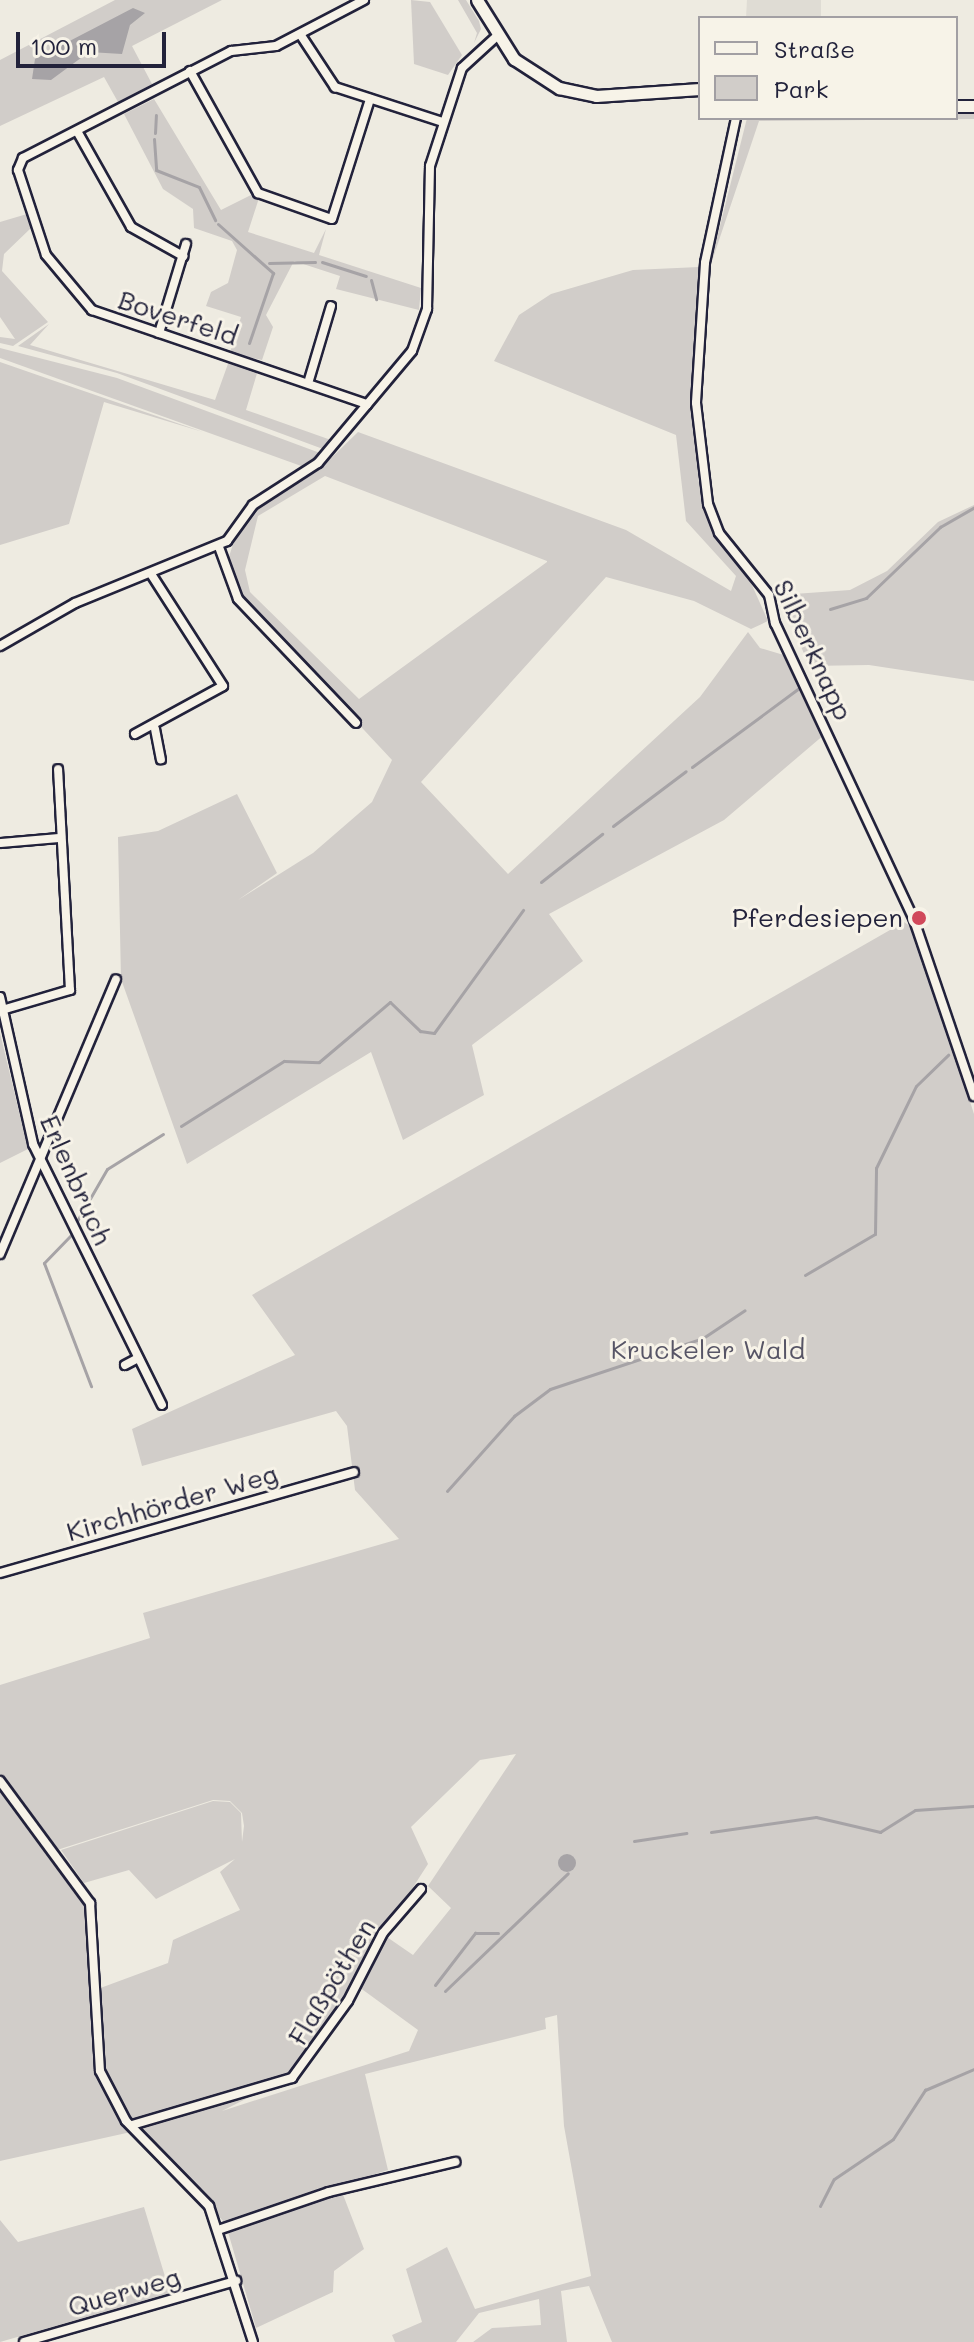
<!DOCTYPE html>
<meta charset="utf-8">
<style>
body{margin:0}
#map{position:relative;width:974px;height:2342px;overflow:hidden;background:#eeebe1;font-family:Mali,sans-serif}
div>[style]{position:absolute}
.built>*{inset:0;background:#dfdcd4}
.green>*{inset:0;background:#d1cdc9}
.water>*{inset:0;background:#a6a3a6}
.round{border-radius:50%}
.stream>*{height:3px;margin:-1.5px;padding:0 1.5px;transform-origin:1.5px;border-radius:1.5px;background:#a6a3a6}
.roads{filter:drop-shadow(2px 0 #22223b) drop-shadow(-2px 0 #22223b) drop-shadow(0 2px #22223b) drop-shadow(0 -2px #22223b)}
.street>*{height:8px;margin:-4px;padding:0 4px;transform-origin:4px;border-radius:4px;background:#f7f3e8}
.secondary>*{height:11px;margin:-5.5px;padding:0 5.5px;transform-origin:5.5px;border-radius:5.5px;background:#f7f3e8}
.dots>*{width:22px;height:22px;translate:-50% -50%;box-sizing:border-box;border:4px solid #f7f3e8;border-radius:50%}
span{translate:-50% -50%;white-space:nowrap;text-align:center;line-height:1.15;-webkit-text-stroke:6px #f7f3e8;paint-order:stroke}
.street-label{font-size:26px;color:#22223b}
.poi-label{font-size:26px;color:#22223b}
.right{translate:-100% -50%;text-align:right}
.park-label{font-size:26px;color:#575566}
.legend{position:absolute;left:698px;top:16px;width:260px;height:104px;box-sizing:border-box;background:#f7f3e8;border:2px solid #a29fa3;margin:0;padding:10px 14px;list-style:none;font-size:24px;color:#22223b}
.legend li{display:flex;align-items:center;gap:16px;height:40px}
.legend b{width:40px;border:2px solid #a29fa3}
.scale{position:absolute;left:16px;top:32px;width:150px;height:36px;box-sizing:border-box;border:4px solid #22223b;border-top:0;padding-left:10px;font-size:24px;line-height:28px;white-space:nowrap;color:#22223b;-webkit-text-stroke:6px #f7f3e8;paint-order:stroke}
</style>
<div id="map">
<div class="built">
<i style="clip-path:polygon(747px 0,821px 0,821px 18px,746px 18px)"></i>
</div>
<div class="green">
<i style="clip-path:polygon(115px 0,222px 0,132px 46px,152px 84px,118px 102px,104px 77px,0 126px,0 60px)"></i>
<i style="clip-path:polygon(411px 0,430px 2px,462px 55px,448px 75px,414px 64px)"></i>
<i style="clip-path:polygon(458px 0,466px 0,479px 21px,481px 29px,474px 43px,477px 33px)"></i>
<i style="clip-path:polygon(154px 99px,221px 210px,253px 194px,259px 198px,248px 232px,314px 253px,326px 229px,319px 255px,421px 288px,419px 310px,336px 289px,340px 276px,294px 261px,266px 315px,273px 327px,262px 360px,230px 353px,241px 317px,206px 306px,211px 292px,228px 283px,237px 250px,232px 241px,194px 228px,193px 209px,163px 189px,124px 114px)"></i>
<i style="clip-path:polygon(956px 111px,974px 111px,974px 119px,759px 121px,709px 270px,747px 118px,956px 118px)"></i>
<i style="clip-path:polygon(27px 214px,31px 228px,4px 254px,2px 271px,48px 322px,13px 346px,0 343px,0 337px,15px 339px,0 317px,0 222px)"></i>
<i style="clip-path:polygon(evenodd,699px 267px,698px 479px,715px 535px,743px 565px,768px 621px,751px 629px,694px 601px,606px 577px,421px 782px,508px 874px,700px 697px,748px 632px,760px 648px,787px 656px,825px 734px,724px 820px,549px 914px,583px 961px,472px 1045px,484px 1095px,403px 1140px,371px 1052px,187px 1164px,121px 979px,118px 837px,158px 831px,237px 794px,277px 873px,238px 900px,313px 853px,372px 802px,392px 760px,242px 599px,228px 560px,233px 544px,265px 501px,322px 467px,358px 432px,626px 530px,731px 591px,736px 576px,686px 521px,676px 435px,494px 361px,519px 315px,551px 294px,633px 270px,699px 267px,325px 476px,547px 561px,547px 562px,359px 699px,250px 592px,245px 570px,258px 516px,325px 476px)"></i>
<i style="clip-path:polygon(49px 324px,30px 345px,215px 400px,229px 361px,258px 370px,246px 410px,331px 440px,323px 449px,117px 373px,18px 346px)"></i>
<i style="clip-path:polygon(0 348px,117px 378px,320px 453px,304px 467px,0 358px)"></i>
<i style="clip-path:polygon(0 362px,49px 379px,203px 432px,104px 402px,69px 524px,0 545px)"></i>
<i style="clip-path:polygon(974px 505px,974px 681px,869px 665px,809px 666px,780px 595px,850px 590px,887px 571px,938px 522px)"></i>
<i style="clip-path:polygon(evenodd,904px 922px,914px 929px,974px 1114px,974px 2342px,612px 2342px,589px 2286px,561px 2291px,567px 2342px,473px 2342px,492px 2328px,541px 2325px,539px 2299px,479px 2313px,456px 2342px,395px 2342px,392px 2335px,422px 2322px,406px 2269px,447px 2247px,475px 2309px,591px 2276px,564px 2126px,557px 2015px,545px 2018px,546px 2029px,365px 2074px,388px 2170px,224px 2222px,140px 2130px,0 2161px,0 1685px,150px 1638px,143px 1613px,399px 1539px,355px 1490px,347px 1426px,336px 1411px,142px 1466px,132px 1429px,295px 1355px,252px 1295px,904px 922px,516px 1754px,428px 1886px,451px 1908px,413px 1955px,384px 1935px,359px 1987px,418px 2030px,409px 2051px,222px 2111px,291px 2076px,428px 1864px,411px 1827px,480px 1760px,516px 1754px,904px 922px,213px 1800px,230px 1801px,242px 1813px,244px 1826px,242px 1842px,241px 1813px,230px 1802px,213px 1801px,61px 1850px,84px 1883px,129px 1870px,156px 1899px,235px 1859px,220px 1872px,240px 1910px,173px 1940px,168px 1963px,95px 1990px,88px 1910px,54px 1851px,213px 1800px)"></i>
<i style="clip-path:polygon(0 1033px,28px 1149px,0 1163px)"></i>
<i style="clip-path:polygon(342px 2192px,364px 2249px,334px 2271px,333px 2292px,256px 2328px,228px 2232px)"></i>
<i style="clip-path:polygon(144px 2207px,170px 2293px,0 2342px,0 2220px,18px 2242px)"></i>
</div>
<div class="water">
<i style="clip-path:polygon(133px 8px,145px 13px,130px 25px,122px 54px,89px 52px,51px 80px,32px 79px,35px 59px)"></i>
<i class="round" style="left:558px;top:1854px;width:18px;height:18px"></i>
</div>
<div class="stream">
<i style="left:155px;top:133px;width:18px;rotate:-87deg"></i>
<i style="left:154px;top:139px;width:31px;rotate:86deg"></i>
<i style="left:156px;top:170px;width:46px;rotate:21.6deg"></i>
<i style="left:199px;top:187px;width:37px;rotate:64deg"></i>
<i style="left:218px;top:224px;width:74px;rotate:41.7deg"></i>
<i style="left:273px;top:273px;width:74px;rotate:108.9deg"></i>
<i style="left:322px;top:262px;width:46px;rotate:17.7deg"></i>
<i style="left:269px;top:263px;width:46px;rotate:-1.2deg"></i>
<i style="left:371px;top:280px;width:20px;rotate:75deg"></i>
<i style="left:830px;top:609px;width:38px;rotate:-17deg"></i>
<i style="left:866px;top:598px;width:103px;rotate:-43.8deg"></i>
<i style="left:940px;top:527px;width:39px;rotate:-30deg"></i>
<i style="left:692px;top:767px;width:133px;rotate:-36.4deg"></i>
<i style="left:613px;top:826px;width:91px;rotate:-37deg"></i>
<i style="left:541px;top:882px;width:78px;rotate:-38.2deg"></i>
<i style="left:181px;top:1126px;width:122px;rotate:-32.3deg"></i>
<i style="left:284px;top:1061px;width:35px;rotate:2deg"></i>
<i style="left:319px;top:1062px;width:93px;rotate:-40.2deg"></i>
<i style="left:390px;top:1002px;width:42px;rotate:44deg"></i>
<i style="left:420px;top:1031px;width:14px;rotate:8deg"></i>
<i style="left:434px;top:1033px;width:152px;rotate:-54.1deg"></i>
<i style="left:77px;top:1221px;width:60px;rotate:-60deg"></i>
<i style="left:107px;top:1169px;width:66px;rotate:-32deg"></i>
<i style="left:71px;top:1235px;width:39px;rotate:134deg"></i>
<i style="left:44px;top:1263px;width:132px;rotate:69.1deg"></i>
<i style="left:805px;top:1275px;width:81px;rotate:-30.4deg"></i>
<i style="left:875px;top:1234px;width:66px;rotate:-89.1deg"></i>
<i style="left:876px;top:1168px;width:91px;rotate:-64deg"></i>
<i style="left:916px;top:1086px;width:45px;rotate:-44.1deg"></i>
<i style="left:447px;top:1491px;width:101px;rotate:-48.2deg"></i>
<i style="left:514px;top:1416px;width:45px;rotate:-36.9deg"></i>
<i style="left:550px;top:1389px;width:161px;rotate:-18.4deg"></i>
<i style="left:703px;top:1338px;width:50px;rotate:-33.7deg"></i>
<i style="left:711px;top:1832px;width:106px;rotate:-8.1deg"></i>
<i style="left:816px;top:1817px;width:66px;rotate:13.2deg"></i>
<i style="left:880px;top:1832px;width:41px;rotate:-32.2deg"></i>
<i style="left:915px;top:1810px;width:59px;rotate:-3.9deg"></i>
<i style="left:634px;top:1841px;width:53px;rotate:-8.7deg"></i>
<i style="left:435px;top:1985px;width:66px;rotate:-52.4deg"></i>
<i style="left:475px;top:1933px;width:23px"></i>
<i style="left:445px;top:1991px;width:170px;rotate:-43.8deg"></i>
<i style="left:820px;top:2206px;width:30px;rotate:-63deg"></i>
<i style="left:834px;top:2179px;width:71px;rotate:-34.1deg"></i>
<i style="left:893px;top:2139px;width:59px;rotate:-56.9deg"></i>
<i style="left:925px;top:2090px;width:53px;rotate:-23.2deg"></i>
</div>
<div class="roads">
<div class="street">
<i style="left:364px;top:0;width:99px;rotate:152.4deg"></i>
<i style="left:276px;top:46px;width:45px;rotate:173.7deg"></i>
<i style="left:231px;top:51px;width:234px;rotate:152.8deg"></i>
<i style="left:23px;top:158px;width:13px;rotate:113deg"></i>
<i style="left:18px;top:170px;width:89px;rotate:71.8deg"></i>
<i style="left:46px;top:255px;width:72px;rotate:50.1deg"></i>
<i style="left:92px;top:310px;width:291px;rotate:18.9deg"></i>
<i style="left:300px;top:34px;width:64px;rotate:56.6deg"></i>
<i style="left:335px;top:87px;width:114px;rotate:18deg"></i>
<i style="left:190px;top:71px;width:140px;rotate:60.9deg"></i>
<i style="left:258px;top:193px;width:78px;rotate:19.4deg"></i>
<i style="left:332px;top:219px;width:126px;rotate:-72.4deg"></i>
<i style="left:736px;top:118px;width:148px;rotate:102.1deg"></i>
<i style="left:705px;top:263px;width:140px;rotate:93.7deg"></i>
<i style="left:696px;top:403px;width:102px;rotate:83.2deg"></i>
<i style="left:708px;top:504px;width:31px;rotate:69deg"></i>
<i style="left:719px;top:533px;width:80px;rotate:51.1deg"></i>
<i style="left:769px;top:595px;width:29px;rotate:78deg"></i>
<i style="left:775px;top:623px;width:328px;rotate:64.9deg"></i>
<i style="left:914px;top:920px;width:186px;rotate:71.2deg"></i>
<i style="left:77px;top:131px;width:110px;rotate:60.6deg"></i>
<i style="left:131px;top:227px;width:60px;rotate:29.1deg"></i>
<i style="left:159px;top:333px;width:93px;rotate:-73.1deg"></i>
<i style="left:309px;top:380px;width:77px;rotate:-73.4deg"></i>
<i style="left:219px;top:547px;width:55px;rotate:69.9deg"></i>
<i style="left:238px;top:599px;width:171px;rotate:46.4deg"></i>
<i style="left:0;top:646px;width:86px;rotate:-29.8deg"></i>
<i style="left:75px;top:603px;width:164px;rotate:-22.2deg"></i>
<i style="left:227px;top:541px;width:44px;rotate:-54.2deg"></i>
<i style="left:253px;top:505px;width:77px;rotate:-32.9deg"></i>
<i style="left:318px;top:463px;width:146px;rotate:-50deg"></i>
<i style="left:412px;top:351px;width:45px;rotate:-70.3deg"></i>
<i style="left:427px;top:309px;width:143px;rotate:-88.8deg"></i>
<i style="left:430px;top:166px;width:103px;rotate:-71.9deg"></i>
<i style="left:462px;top:68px;width:47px;rotate:-42.4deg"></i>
<i style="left:155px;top:729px;width:31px;rotate:79deg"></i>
<i style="left:135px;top:734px;width:100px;rotate:-28.6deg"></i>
<i style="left:223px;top:686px;width:133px;rotate:-122.7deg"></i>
<i style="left:0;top:843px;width:58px;rotate:-4.9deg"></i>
<i style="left:0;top:997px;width:151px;rotate:77.3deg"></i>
<i style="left:33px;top:1144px;width:291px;rotate:63.7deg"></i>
<i style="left:2px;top:1010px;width:71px;rotate:-16.4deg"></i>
<i style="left:70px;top:990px;width:221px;rotate:-93.1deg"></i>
<i style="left:0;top:1254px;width:298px;rotate:-67.1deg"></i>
<i style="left:125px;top:1365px;width:15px;rotate:-28deg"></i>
<i style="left:0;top:1573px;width:368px;rotate:-15.9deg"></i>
<i style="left:0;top:1781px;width:152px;rotate:53.6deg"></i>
<i style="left:90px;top:1903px;width:168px;rotate:86.6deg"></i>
<i style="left:100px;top:2071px;width:56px;rotate:62.5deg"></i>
<i style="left:126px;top:2121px;width:119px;rotate:45.7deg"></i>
<i style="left:209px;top:2206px;width:143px;rotate:72.1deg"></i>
<i style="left:132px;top:2125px;width:167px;rotate:-16.4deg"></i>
<i style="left:292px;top:2078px;width:95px;rotate:-54deg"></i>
<i style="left:348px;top:2001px;width:76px;rotate:-62.8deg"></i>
<i style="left:383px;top:1933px;width:58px;rotate:-49.2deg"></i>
<i style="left:221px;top:2229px;width:114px;rotate:-18.9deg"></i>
<i style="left:329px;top:2192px;width:130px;rotate:-13.4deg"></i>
<i style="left:24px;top:2342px;width:221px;rotate:-16.1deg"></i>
</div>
<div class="secondary">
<i style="left:477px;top:0;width:70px;rotate:57.9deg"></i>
<i style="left:514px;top:59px;width:54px;rotate:32.8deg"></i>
<i style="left:559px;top:88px;width:38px;rotate:12deg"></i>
<i style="left:596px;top:96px;width:104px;rotate:-3.9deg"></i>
<i style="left:956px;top:106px;width:18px"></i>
</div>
</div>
<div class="dots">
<i style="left:919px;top:918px;background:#d1495b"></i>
</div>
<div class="street-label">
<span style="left:178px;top:318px;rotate:18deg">Boverfeld</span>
<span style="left:813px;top:650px;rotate:65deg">Silberknapp</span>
<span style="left:76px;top:1180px;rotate:66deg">Erlenbruch</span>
<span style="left:172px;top:1503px;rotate:-16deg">Kirchhörder Weg</span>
<span style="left:332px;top:1982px;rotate:-59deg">Flaßpöthen</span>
<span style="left:124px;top:2292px;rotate:-16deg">Querweg</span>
</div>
<div class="poi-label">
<span class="right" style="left:903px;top:918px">Pferdesiepen</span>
</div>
<div class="park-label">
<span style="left:708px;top:1350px">Kruckeler Wald</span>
</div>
<ul class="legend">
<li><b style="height:10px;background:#f7f3e8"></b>Straße</li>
<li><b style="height:22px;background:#d1cdc9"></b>Park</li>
</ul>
<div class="scale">100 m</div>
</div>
